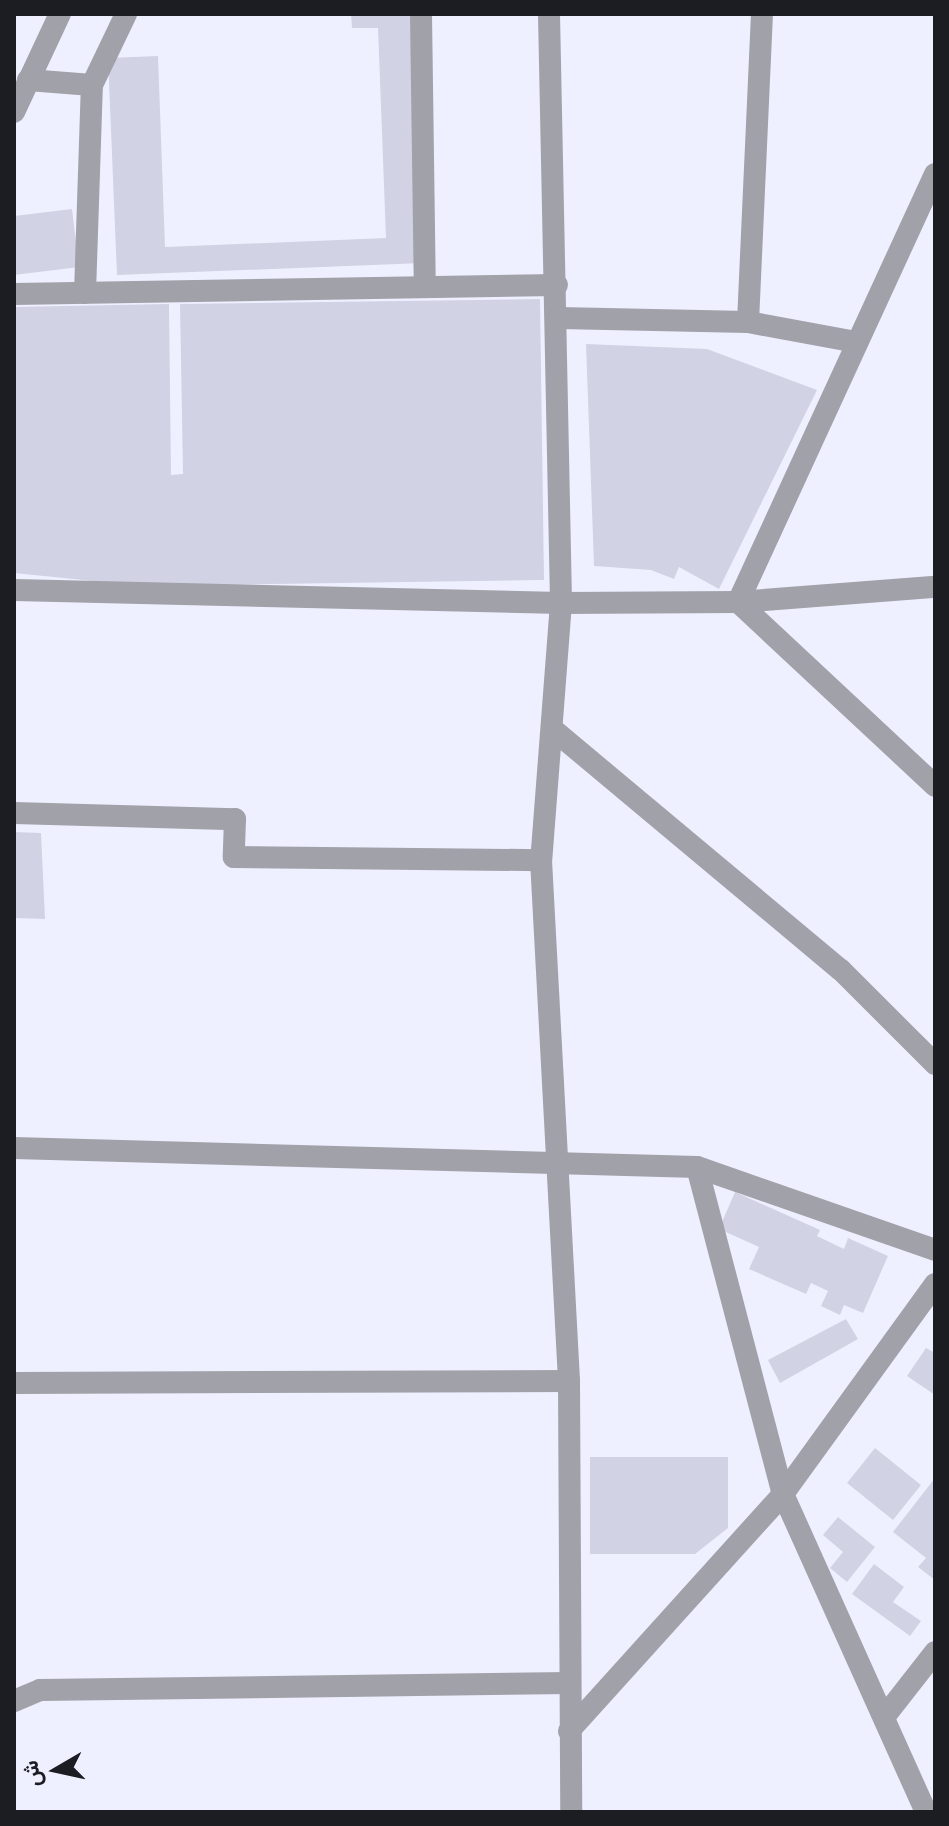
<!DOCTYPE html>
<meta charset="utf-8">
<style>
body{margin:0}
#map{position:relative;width:949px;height:1826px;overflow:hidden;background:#eff0ff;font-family:Cabin,Vazirmatn,sans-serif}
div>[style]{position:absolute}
.building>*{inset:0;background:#d1d2e4}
.minor>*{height:22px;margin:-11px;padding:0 11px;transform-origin:11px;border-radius:11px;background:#a1a1a9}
.tertiary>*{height:22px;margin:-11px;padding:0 11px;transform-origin:11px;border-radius:11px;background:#a1a1a9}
span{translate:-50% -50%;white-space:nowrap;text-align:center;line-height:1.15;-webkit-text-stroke:7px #eff0ff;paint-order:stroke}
.frame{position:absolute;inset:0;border:16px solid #1c1c23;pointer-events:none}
.north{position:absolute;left:16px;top:1730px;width:80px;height:80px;-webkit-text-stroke:6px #eff0ff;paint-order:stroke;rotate:261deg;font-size:22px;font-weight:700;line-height:32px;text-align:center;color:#1c1c23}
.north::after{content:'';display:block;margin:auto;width:28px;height:36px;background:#1c1c23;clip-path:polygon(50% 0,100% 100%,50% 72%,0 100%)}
</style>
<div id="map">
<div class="building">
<i style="clip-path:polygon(351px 14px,413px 14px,423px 263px,117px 275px,108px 58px,158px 56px,165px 247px,386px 238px,378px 28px,352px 28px)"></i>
<i style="clip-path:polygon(72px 209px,79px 267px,14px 275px,14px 216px)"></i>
<i style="clip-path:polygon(540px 299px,544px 580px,143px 586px,14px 573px,14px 307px,169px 304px,171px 475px,183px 474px,180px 304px)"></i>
<i style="clip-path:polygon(586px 344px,707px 349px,817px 390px,719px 589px,679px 567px,674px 579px,651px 570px,594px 566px)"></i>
<i style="clip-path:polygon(14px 832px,41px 833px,45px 919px,14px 918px)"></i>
<i style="clip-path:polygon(735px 1192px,820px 1230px,817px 1236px,844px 1249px,848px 1238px,888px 1256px,863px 1313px,844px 1305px,840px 1315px,821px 1306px,828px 1291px,811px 1283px,806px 1294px,749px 1269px,759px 1247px,719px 1229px)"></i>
<i style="clip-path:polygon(846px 1319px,858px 1339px,780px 1383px,768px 1360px)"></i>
<i style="clip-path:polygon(926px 1348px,935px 1353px,935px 1395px,907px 1376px)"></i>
<i style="clip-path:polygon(875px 1448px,921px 1485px,893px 1520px,847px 1483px)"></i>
<i style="clip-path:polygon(590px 1457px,728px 1457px,728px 1528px,695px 1554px,590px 1554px)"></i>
<i style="clip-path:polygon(935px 1478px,935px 1580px,918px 1567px,926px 1558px,893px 1532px)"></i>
<i style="clip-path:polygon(838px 1517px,875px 1547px,847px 1582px,830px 1568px,843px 1552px,823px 1535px)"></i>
<i style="clip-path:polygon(874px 1564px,904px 1587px,893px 1602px,921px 1621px,910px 1636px,852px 1594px)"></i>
</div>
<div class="minor">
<i style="left:421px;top:14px;width:273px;rotate:89.2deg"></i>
<i style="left:549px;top:14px;width:589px;rotate:88.83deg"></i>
<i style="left:561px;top:603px;width:258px;rotate:94.4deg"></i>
<i style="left:541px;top:860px;width:522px;rotate:86.92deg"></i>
<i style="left:569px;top:1381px;width:431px;rotate:89.7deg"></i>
<i style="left:935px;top:174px;width:471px;rotate:114.7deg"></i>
<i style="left:738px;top:602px;width:270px;rotate:43deg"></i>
<i style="left:85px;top:293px;width:208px;rotate:-88.1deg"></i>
<i style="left:92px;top:85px;width:79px;rotate:-64.4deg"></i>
<i style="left:14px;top:294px;width:543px;rotate:-0.95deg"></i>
<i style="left:559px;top:318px;width:189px;rotate:1.2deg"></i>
<i style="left:748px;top:322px;width:110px;rotate:10.5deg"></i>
<i style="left:748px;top:322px;width:308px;rotate:-87.4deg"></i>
<i style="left:14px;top:590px;width:547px;rotate:1.36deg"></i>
<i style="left:561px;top:603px;width:177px;rotate:-0.3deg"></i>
<i style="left:738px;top:602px;width:198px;rotate:-4.4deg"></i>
<i style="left:556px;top:732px;width:371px;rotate:39.9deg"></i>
<i style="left:841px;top:970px;width:133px;rotate:45deg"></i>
<i style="left:14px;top:813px;width:221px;rotate:1.6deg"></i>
<i style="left:235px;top:819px;width:38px;rotate:92deg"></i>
<i style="left:234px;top:857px;width:307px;rotate:0.6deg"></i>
<i style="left:14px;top:1148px;width:683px;rotate:1.59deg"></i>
<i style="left:697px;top:1167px;width:338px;rotate:75.3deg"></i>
<i style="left:783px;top:1494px;width:349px;rotate:65.8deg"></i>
<i style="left:697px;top:1167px;width:252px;rotate:19.2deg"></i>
<i style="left:14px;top:1383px;width:555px;rotate:-0.21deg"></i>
<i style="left:14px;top:1701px;width:28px;rotate:-23deg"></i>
<i style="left:40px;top:1690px;width:529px;rotate:-0.76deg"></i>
<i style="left:885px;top:1716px;width:81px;rotate:-52deg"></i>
<i style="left:569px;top:1731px;width:319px;rotate:-47.9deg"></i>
<i style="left:783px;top:1494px;width:259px;rotate:-54.1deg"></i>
</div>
<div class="tertiary">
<i style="left:28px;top:80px;width:64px;rotate:4.5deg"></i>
<i style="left:14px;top:112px;width:108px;rotate:-64.9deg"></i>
</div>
<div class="frame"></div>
<div class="north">ش</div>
</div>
